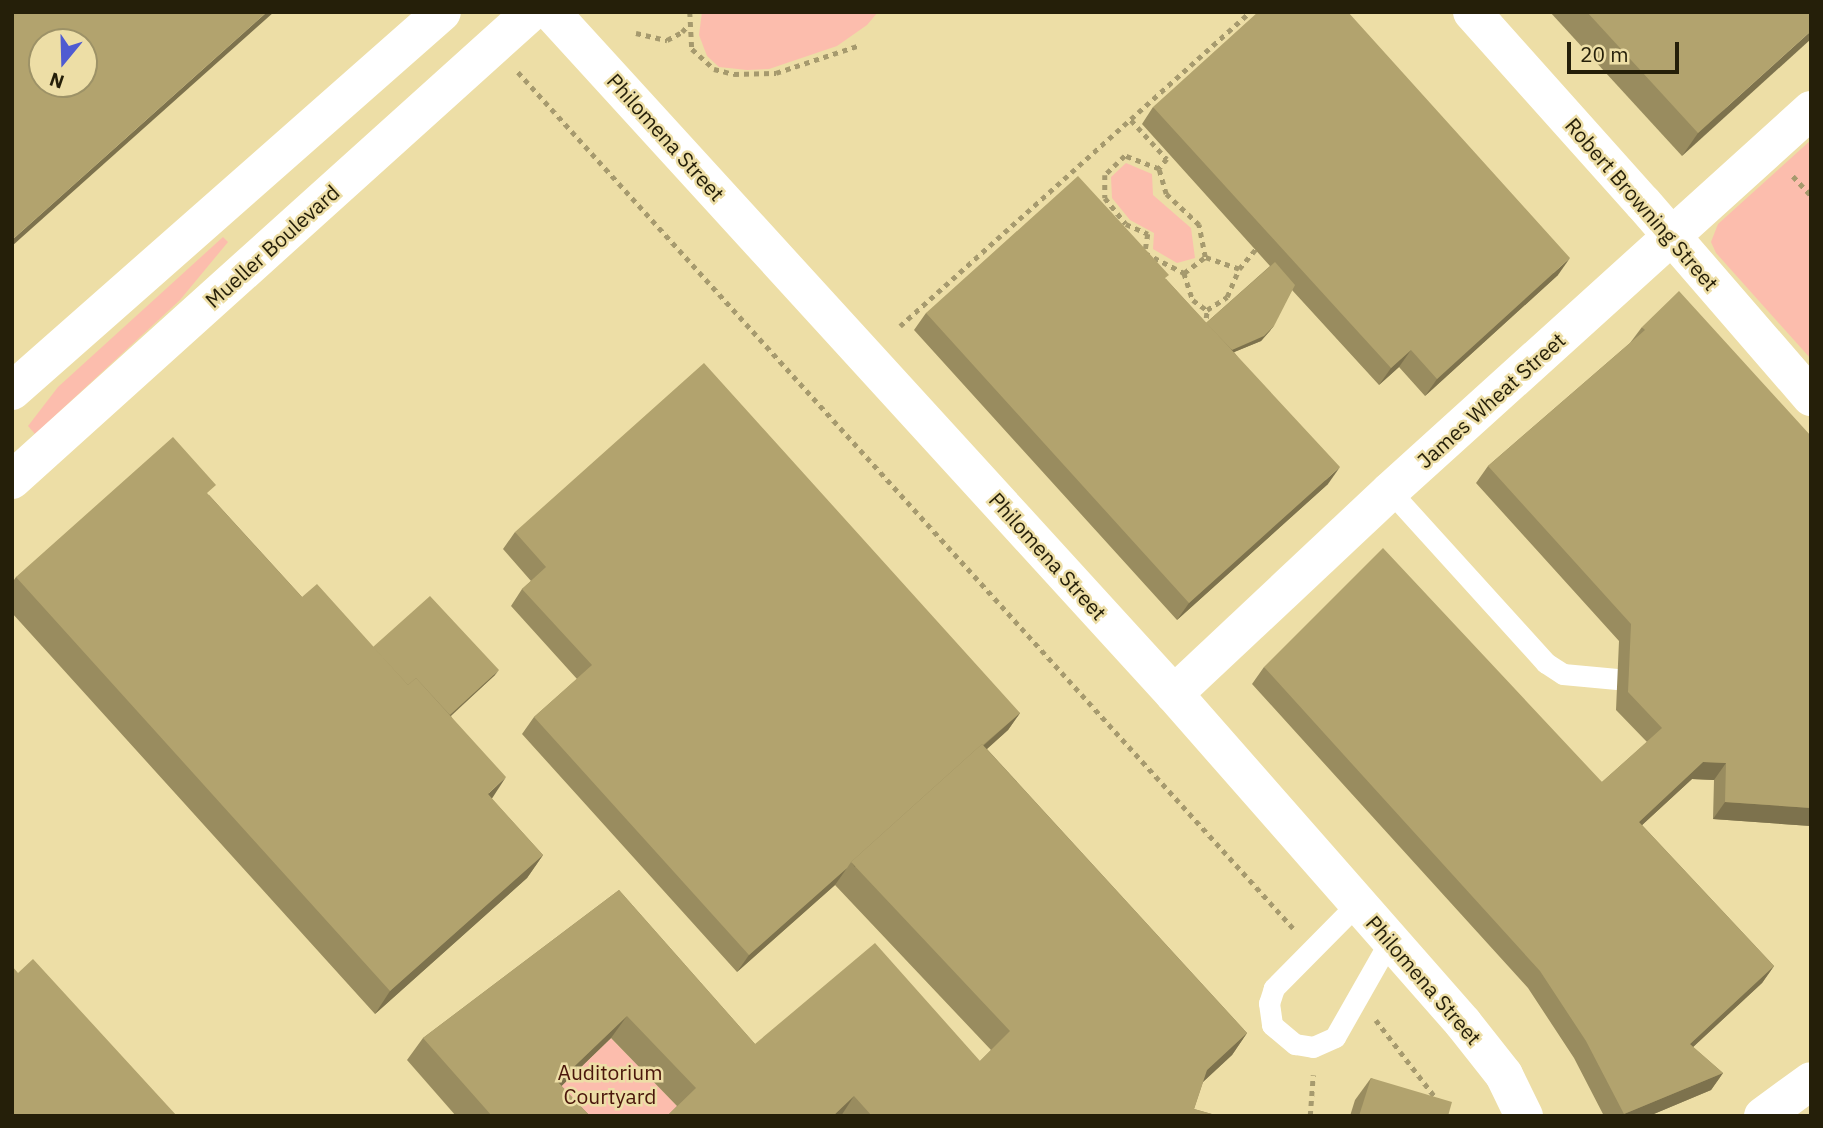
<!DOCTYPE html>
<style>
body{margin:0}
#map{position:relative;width:1823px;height:1128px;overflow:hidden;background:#eddea6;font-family:"IBM Plex Sans",sans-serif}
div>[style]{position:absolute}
.green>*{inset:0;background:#fcbdad}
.path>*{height:4.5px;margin-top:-2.25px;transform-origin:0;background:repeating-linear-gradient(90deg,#a69a6e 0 5px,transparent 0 10px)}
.lane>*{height:21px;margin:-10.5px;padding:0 10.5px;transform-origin:10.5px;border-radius:10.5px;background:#fff}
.street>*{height:38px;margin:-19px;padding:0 19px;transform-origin:19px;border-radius:19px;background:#fff}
.secondary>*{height:38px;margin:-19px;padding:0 19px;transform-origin:19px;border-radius:19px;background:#fff}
.wall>*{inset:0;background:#998c5f}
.shaded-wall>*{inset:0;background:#7d724d}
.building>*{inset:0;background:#b2a36e}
span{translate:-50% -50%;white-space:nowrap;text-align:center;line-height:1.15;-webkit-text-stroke:5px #eddea6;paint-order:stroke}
.street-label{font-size:21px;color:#251f09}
.park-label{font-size:21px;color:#4a160b}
.frame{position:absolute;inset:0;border:14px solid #251f09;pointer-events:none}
.north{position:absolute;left:28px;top:28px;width:70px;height:70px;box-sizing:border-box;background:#eddea6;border:2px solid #9d9267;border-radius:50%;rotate:199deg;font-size:19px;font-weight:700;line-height:28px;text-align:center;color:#251f09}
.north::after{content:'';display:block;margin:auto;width:24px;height:32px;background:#4f5bd1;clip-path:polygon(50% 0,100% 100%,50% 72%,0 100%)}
.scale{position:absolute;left:1567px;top:42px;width:112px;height:32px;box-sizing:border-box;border:4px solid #251f09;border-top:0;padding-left:9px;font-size:21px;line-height:24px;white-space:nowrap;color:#251f09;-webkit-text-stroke:5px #eddea6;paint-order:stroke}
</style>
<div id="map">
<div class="green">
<i style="clip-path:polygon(702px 12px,878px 12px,867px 25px,837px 46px,769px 69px,747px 70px,719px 67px,707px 56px,699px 35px)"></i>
<i style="clip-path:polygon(1811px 140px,1811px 359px,1716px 253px,1711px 242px,1718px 224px)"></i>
<i style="clip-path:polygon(1126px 163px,1152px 174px,1153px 195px,1191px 228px,1195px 258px,1177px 263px,1153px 249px,1154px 233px,1130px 220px,1112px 198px,1111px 177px)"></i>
<i style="clip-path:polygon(223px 237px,228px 242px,180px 300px,35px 434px,28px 426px,58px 387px)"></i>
<i style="clip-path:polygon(611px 1038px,681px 1110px,675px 1116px,552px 1116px,542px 1105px)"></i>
</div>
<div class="path">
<i style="left:690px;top:12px;width:37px;rotate:87deg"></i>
<i style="left:692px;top:49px;width:30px;rotate:42deg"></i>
<i style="left:714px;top:69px;width:21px;rotate:14deg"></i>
<i style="left:734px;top:74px;width:42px;rotate:-1.4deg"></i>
<i style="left:776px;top:73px;width:89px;rotate:-18.4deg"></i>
<i style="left:636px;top:33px;width:32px;rotate:13deg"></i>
<i style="left:667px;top:40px;width:17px;rotate:-28deg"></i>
<i style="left:682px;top:32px;width:9px;rotate:-49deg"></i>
<i style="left:518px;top:72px;width:1155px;rotate:47.84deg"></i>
<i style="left:1131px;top:120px;width:53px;rotate:47.3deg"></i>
<i style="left:1167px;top:159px;width:13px;rotate:129deg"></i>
<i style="left:1159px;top:169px;width:36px;rotate:-159deg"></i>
<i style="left:1125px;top:156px;width:28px;rotate:136deg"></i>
<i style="left:1105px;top:175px;width:23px;rotate:90deg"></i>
<i style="left:1105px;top:198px;width:33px;rotate:51deg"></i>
<i style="left:1126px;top:224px;width:24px;rotate:24deg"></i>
<i style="left:1148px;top:234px;width:19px;rotate:99deg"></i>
<i style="left:1145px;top:253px;width:44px;rotate:27.1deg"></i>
<i style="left:1184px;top:273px;width:26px;rotate:-37deg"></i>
<i style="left:1205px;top:257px;width:33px;rotate:-101deg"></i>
<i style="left:1199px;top:225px;width:45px;rotate:-136.8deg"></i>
<i style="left:1166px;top:194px;width:26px;rotate:-106deg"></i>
<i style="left:1793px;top:176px;width:26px;rotate:47deg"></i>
<i style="left:1239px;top:269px;width:26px;rotate:-50deg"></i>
<i style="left:1184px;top:273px;width:28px;rotate:72deg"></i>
<i style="left:1193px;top:300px;width:17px;rotate:36deg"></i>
<i style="left:1207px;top:310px;width:24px;rotate:-33deg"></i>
<i style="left:1227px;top:297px;width:30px;rotate:-67deg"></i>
<i style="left:1239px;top:269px;width:36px;rotate:-161deg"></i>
<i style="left:900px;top:326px;width:470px;rotate:-41.9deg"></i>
<i style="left:1205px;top:328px;width:18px;rotate:-84deg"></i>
<i style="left:1376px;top:1020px;width:103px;rotate:52.5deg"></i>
<i style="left:1310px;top:1116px;width:41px;rotate:-85.8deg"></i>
</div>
<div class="lane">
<i style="left:1390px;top:491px;width:232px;rotate:47.8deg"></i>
<i style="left:1546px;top:663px;width:20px;rotate:33deg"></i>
<i style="left:1563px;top:674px;width:54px;rotate:5.3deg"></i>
<i style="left:1358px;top:903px;width:120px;rotate:134.7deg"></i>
<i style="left:1274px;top:988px;width:16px;rotate:108deg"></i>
<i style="left:1269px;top:1003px;width:22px;rotate:82deg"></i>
<i style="left:1272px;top:1025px;width:30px;rotate:40deg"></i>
<i style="left:1295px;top:1044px;width:18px;rotate:9deg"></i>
<i style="left:1313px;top:1047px;width:24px;rotate:-24deg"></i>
<i style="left:1335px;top:1037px;width:112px;rotate:-60.4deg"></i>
</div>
<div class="street">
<i style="left:551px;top:12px;width:924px;rotate:47.59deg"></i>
<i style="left:1174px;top:694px;width:438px;rotate:48.7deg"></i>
<i style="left:1463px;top:1023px;width:66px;rotate:51.7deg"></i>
<i style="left:1504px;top:1075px;width:46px;rotate:64deg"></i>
<i style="left:1472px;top:12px;width:256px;rotate:48.2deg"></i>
<i style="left:1643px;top:203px;width:257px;rotate:49.1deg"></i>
<i style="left:1174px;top:694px;width:296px;rotate:-43.2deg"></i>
<i style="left:1390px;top:491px;width:568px;rotate:-42.14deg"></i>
<i style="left:1763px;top:1116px;width:59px;rotate:-36.1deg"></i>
</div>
<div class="secondary">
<i style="left:12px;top:391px;width:573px;rotate:-41.39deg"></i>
<i style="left:12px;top:480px;width:699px;rotate:-42.04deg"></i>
</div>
<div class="wall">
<i style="clip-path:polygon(1550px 12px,1811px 12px,1682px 156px)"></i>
<i style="clip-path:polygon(1153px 107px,1558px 275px,1425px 396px,1399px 367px,1379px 385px,1292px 290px,1270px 331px,1261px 341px,1234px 352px,1328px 484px,1177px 620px,914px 330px,926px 313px,1166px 279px,1206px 323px,1270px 266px,1142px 124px)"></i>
<i style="clip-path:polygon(1642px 327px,1811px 436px,1811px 826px,1713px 819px,1714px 780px,1692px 779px,1642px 825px,1774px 966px,1762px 983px,1693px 1047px,1723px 1073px,1711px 1090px,1649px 1116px,1604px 1116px,1574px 1058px,1528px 988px,1252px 684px,1264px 667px,1602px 782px,1647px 742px,1616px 710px,1619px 641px,1476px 483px,1488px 466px,1630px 343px)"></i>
<i style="clip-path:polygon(209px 495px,302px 597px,373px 647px,495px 675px,451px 716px,492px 799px,543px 855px,527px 878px,375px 1014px,12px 613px,12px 583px,16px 577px)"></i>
<i style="clip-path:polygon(515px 532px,1020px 713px,1008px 730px,987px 749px,1247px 1033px,1232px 1055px,1203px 1082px,1194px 1109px,1219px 1116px,667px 1116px,677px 1106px,611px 1038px,561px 1086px,590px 1116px,456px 1116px,407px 1060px,423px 1038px,619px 890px,755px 1044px,980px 1061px,991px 1050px,835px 885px,737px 972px,522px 734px,534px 717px,577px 679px,511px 606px,522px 589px,531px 581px,503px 549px)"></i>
<i style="clip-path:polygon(1371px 1078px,1448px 1116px,1350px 1116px,1355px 1100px)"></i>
</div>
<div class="shaded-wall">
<i style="clip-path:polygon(267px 12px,274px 12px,12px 246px,12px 240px)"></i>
<i style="clip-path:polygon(1811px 31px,1811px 39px,1682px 156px,1698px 133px)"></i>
<i style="clip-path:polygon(1570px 258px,1558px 275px,1425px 396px,1437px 379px)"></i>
<i style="clip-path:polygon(1274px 326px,1261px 341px,1215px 360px,1219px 355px)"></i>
<i style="clip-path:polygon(1411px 350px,1399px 367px,1379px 385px,1391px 368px)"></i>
<i style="clip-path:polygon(1340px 467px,1328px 484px,1177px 620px,1189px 603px)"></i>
<i style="clip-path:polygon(499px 670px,495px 675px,435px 730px,438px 725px)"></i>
<i style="clip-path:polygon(1020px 713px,1008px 730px,855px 867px,852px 863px)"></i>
<i style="clip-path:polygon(1703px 762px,1726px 763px,1714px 780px,1692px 779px,1627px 839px,1639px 822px)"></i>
<i style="clip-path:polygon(506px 777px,491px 800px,488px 794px)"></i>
<i style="clip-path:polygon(1725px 802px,1811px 808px,1811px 826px,1713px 819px)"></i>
<i style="clip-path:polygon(543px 855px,527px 878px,375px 1014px,390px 991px)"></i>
<i style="clip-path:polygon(847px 868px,835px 885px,737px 972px,749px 955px)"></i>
<i style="clip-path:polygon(1774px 966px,1762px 983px,1678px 1061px,1690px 1044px)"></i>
<i style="clip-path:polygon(627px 1016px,611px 1038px,542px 1105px,558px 1082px)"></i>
<i style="clip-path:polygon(1247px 1033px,1232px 1055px,1191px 1093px,1207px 1070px)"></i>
<i style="clip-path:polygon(1723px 1073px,1711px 1090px,1649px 1116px,1623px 1116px,1624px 1114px)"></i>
<i style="clip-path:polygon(854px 1096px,841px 1116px,833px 1116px)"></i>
</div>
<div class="building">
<i style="clip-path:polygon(evenodd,12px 12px,267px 12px,12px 240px,12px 12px,42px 42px,84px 42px,84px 84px,42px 84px,42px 42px)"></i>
<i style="clip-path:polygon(1258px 12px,1348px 12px,1570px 258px,1437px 379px,1411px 350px,1391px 368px,1153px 107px)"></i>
<i style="clip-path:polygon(1587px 12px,1811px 12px,1811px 31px,1698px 133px)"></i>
<i style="clip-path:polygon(1078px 176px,1169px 275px,1165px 278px,1340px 467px,1189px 603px,926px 313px)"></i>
<i style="clip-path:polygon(1275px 262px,1295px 285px,1274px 326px,1264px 336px,1232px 350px,1206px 323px)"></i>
<i style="clip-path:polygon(1679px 291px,1811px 436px,1811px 808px,1725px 802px,1726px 763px,1703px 762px,1639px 822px,1774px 966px,1690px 1044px,1723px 1073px,1624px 1114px,1586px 1041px,1540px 971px,1264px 667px,1383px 548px,1602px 782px,1662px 728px,1628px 692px,1631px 624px,1488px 466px,1645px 330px,1642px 327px)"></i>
<i style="clip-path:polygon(704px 363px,1020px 713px,983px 745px,982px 744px,851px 862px,847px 868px,749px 955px,534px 717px,592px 665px,522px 589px,546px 567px,515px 532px)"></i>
<i style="clip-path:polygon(173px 437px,216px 485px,207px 493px,302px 597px,317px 584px,408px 685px,416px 678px,506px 777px,488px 794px,543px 855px,390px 991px,16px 577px)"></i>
<i style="clip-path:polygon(430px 596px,499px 670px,450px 715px,416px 678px,408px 685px,373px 647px)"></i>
<i style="clip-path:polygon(982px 744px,1247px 1033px,1207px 1070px,1194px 1109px,1219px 1116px,872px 1116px,854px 1096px,833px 1116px,667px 1116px,696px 1088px,627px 1016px,558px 1082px,590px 1116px,492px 1116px,423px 1038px,619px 890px,755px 1044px,875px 943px,980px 1061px,1010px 1031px,851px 862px)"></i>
<i style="clip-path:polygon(33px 959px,177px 1116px,12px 1116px,12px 966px,18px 973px)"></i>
<i style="clip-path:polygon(1371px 1078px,1452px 1102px,1448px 1116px,1359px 1116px)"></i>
</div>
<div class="street-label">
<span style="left:666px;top:137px;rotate:48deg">Philomena Street</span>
<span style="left:1642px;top:204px;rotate:49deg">Robert Browning Street</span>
<span style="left:272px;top:246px;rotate:-42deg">Mueller Boulevard</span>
<span style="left:1491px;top:400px;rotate:-42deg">James Wheat Street</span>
<span style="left:1048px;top:556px;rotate:48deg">Philomena Street</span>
<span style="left:1424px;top:980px;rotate:49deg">Philomena Street</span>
</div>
<div class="park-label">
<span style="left:610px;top:1084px">Auditorium<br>Courtyard</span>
</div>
<div class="frame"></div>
<div class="north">N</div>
<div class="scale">20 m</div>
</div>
